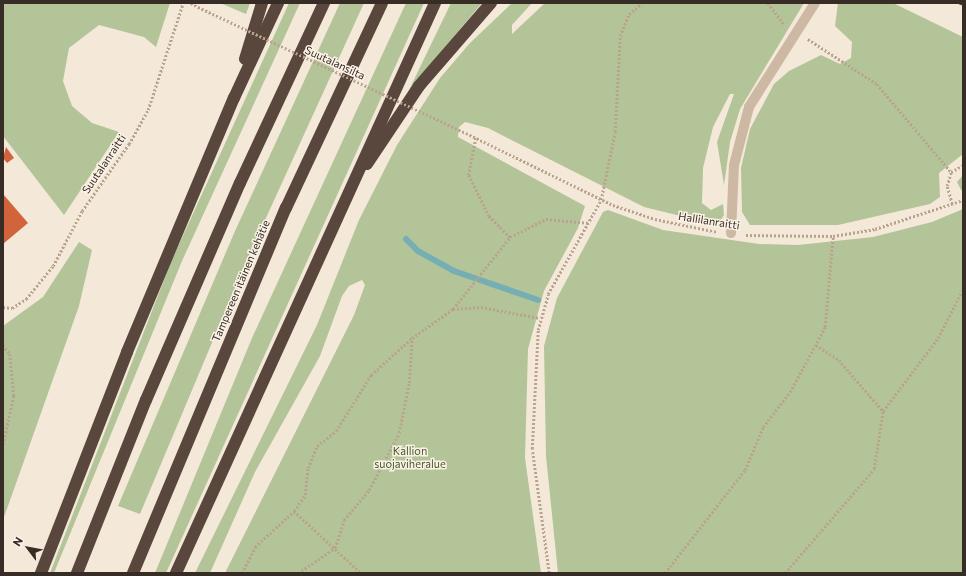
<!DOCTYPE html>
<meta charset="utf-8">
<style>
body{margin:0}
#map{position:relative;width:966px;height:576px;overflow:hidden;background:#f4e8d9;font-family:Commissioner,sans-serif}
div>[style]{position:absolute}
.green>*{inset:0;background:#b3c498}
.stream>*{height:6px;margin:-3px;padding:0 3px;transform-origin:3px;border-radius:3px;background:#75aeb3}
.building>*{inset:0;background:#d1643a}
.path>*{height:2.5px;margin-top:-1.25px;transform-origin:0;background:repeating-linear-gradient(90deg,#b9a28e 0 2px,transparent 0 4px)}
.lane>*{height:10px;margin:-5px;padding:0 5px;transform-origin:5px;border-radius:5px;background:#cdb8a4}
.highway>*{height:12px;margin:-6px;padding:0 6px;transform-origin:6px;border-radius:6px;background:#59463c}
.tram>*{height:1px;margin:-0.5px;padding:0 0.5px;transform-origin:0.5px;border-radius:0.5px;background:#372c26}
.path-bridge>*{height:2.5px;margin-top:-1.25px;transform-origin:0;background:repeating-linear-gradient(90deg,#b9a28e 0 2px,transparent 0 4px)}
span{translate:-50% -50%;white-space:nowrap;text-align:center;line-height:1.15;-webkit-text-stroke:3px #fbf2e6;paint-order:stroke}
.street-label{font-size:11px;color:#372c26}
.park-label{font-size:11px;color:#445828}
.frame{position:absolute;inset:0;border:4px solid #372c26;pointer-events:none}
.north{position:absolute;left:8px;top:528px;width:40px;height:40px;-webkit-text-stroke:3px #fbf2e6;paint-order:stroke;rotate:302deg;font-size:11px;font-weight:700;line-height:16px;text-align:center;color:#372c26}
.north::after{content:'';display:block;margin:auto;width:14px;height:18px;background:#372c26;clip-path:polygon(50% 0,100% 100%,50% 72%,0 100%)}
</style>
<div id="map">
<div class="green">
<i style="clip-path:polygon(3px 3px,170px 3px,156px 47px,144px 37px,99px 25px,69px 48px,63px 81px,72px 106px,92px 123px,119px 132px,64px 215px,3px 136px)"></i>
<i style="clip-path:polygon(220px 3px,250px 3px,246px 14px)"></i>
<i style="clip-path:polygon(289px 3px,300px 3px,182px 261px,54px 573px,50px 573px,171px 262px)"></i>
<i style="clip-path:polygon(340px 3px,364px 3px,245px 264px,140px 514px,118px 506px,235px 231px)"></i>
<i style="clip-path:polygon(406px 3px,424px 3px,166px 573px,155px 573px,252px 338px)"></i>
<i style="clip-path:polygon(451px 3px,482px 3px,409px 90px)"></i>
<i style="clip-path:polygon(512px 3px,532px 3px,512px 25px,512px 34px,545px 3px,804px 3px,740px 109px,730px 142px,724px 185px,717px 142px,734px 94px,730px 94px,713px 127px,703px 168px,702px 203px,711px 210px,723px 204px,724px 215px,720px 221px,689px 218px,644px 207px,488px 128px,465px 122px,459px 127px,458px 137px,585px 206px,578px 228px,544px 291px,528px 349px,525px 458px,541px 573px,225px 573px,354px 315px,365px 285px,362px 280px,349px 286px,342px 296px,320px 356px,255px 472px,210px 573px,195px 573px,317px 325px,359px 220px,397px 145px,440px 78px,470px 43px)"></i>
<i style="clip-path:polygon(838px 3px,893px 3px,963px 37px,963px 154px,939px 173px,940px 197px,930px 204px,838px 225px,750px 225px,742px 212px,741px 168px,750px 129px,774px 84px,789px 71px,821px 55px,840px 64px,851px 58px,852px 42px,835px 26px)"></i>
<i style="clip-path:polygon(963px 175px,963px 190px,961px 190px,957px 182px)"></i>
<i style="clip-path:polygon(963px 209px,963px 573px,558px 573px,546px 456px,544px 346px,557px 298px,603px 212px,608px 210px,663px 230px,759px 244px,798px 245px,873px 237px,932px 222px)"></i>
<i style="clip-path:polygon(79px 242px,92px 250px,79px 306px,3px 520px,3px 326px,43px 297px)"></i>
</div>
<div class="stream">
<i style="left:406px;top:239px;width:17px;rotate:45deg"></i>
<i style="left:418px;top:251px;width:41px;rotate:29.1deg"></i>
<i style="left:454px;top:271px;width:89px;rotate:19deg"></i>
</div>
<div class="building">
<i style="clip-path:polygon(6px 147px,14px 158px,7px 163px,3px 158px)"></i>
<i style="clip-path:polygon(3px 194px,28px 223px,3px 244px)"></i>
</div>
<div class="path">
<i style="left:191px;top:3px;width:8px;rotate:30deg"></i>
<i style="left:768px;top:3px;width:26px;rotate:53deg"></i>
<i style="left:808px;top:39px;width:82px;rotate:33.1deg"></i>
<i style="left:877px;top:84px;width:115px;rotate:49.9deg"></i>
<i style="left:466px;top:133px;width:164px;rotate:26.1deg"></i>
<i style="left:613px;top:205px;width:44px;rotate:18.4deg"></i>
<i style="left:655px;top:219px;width:63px;rotate:11.8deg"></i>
<i style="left:476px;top:138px;width:38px;rotate:101deg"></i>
<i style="left:469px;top:175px;width:46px;rotate:64deg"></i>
<i style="left:489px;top:216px;width:30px;rotate:45deg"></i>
<i style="left:952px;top:204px;width:19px;rotate:-106deg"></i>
<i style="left:947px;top:186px;width:15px;rotate:-74deg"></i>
<i style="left:951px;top:172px;width:14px;rotate:-30deg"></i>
<i style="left:746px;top:235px;width:87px;rotate:0.7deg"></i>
<i style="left:833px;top:236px;width:43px;rotate:-9.5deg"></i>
<i style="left:875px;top:229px;width:93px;rotate:-18.2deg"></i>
<i style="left:3px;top:307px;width:9px;rotate:6deg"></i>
<i style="left:12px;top:308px;width:17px;rotate:-33deg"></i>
<i style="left:26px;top:299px;width:43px;rotate:-50.7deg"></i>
<i style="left:53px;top:266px;width:62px;rotate:-62.2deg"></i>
<i style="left:82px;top:211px;width:82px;rotate:-55deg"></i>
<i style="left:129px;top:144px;width:39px;rotate:-61deg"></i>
<i style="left:148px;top:110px;width:113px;rotate:-71.9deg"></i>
<i style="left:453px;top:309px;width:28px;rotate:-4deg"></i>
<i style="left:481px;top:307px;width:60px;rotate:10.6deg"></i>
<i style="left:3px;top:345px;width:11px;rotate:52deg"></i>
<i style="left:10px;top:354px;width:42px;rotate:84.6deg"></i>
<i style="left:14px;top:396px;width:51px;rotate:102.4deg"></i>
<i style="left:816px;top:345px;width:27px;rotate:33deg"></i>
<i style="left:839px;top:360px;width:67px;rotate:49.2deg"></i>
<i style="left:294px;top:511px;width:91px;rotate:42.8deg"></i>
<i style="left:242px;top:573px;width:29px;rotate:-63deg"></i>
<i style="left:255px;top:547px;width:53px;rotate:-42.7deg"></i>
<i style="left:294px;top:511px;width:19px;rotate:-55deg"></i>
<i style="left:305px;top:495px;width:27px;rotate:-84deg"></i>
<i style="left:308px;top:468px;width:24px;rotate:-68deg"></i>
<i style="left:317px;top:446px;width:24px;rotate:-38deg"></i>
<i style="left:336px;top:431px;width:66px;rotate:-58deg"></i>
<i style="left:371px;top:375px;width:55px;rotate:-42.1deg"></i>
<i style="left:412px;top:338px;width:50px;rotate:-35.3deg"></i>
<i style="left:453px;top:309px;width:92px;rotate:-51.6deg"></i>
<i style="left:510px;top:237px;width:40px;rotate:-26.6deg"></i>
<i style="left:546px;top:219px;width:44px;rotate:5.2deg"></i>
<i style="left:298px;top:573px;width:45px;rotate:-34deg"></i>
<i style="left:335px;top:548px;width:29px;rotate:-72deg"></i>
<i style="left:344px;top:520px;width:39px;rotate:-50deg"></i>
<i style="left:369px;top:490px;width:64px;rotate:-62.2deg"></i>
<i style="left:399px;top:433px;width:51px;rotate:-78.7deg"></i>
<i style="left:409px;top:383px;width:45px;rotate:-86.2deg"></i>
<i style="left:549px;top:573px;width:125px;rotate:-97.8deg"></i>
<i style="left:532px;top:449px;width:119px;rotate:-87.1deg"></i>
<i style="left:538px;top:330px;width:37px;rotate:-74deg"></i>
<i style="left:548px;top:294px;width:108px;rotate:-60.6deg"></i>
<i style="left:601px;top:200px;width:69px;rotate:-78.4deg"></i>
<i style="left:615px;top:132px;width:96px;rotate:-87deg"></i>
<i style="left:620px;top:36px;width:24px;rotate:-68deg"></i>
<i style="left:629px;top:14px;width:17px;rotate:-40deg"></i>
<i style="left:665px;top:573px;width:130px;rotate:-52.2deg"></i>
<i style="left:745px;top:470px;width:47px;rotate:-67.3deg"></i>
<i style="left:763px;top:427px;width:44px;rotate:-52.4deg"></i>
<i style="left:790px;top:392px;width:74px;rotate:-61.7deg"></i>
<i style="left:825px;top:327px;width:91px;rotate:-85deg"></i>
<i style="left:785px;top:573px;width:137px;rotate:-49.4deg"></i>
<i style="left:874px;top:469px;width:59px;rotate:-81.2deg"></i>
<i style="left:883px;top:411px;width:91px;rotate:-53deg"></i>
<i style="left:938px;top:338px;width:55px;rotate:-63deg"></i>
</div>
<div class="lane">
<i style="left:731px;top:233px;width:68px;rotate:-87.5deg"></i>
<i style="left:734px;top:165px;width:60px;rotate:-75.5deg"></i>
<i style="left:749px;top:107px;width:123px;rotate:-57.6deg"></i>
</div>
<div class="highway">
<i style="left:245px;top:59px;width:59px;rotate:-73.1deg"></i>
<i style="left:367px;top:164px;width:94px;rotate:-56.3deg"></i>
<i style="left:419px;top:86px;width:110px;rotate:-49.1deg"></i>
<i style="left:41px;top:573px;width:237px;rotate:-68.7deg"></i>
<i style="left:127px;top:352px;width:276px;rotate:-67.2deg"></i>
<i style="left:234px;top:98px;width:105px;rotate:-65.1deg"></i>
<i style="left:77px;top:573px;width:186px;rotate:-68.3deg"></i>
<i style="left:146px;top:400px;width:236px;rotate:-66.6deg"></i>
<i style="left:240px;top:183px;width:199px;rotate:-65deg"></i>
<i style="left:133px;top:573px;width:396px;rotate:-67.3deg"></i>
<i style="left:286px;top:208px;width:226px;rotate:-64.9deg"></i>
<i style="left:176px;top:573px;width:626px;rotate:-65.56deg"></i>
</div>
<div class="tram">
<i style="left:958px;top:3px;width:5px;rotate:22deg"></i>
</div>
<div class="path-bridge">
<i style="left:198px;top:7px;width:296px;rotate:25.2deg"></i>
</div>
<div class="street-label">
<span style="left:335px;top:63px;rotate:25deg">Suutalansilta</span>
<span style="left:104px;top:164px;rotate:-56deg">Suutalanraitti</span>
<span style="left:709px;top:221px;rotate:9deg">Hallilanraitti</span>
<span style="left:241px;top:281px;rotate:-67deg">Tampereen itäinen kehätie</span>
</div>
<div class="park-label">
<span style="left:410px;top:458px">Kallion<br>suojaviheralue</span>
</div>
<div class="frame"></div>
<div class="north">N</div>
</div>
